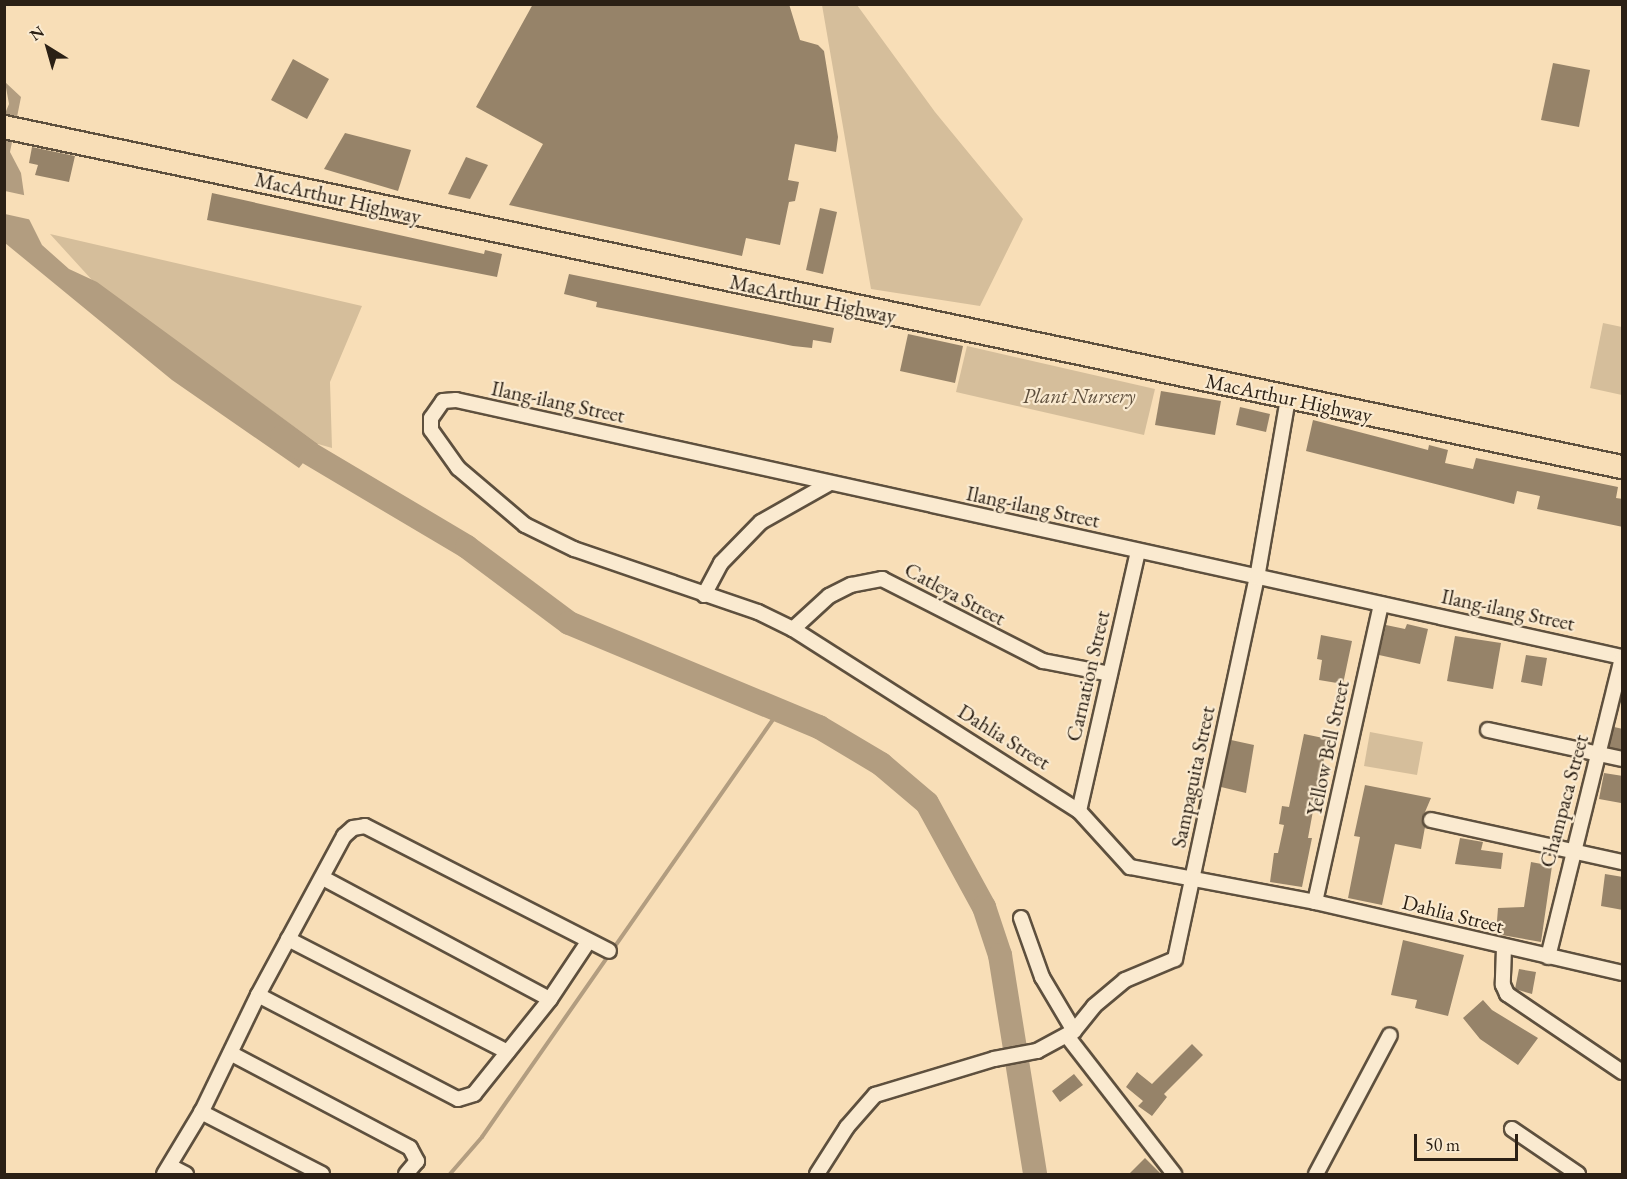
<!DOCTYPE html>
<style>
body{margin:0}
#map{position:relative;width:1627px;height:1179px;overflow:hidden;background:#f8deb7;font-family:"EB Garamond",serif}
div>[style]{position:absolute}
.green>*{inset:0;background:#d5be9b}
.water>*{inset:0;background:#b29d80}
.pier>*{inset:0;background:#f8deb7}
.stream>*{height:4px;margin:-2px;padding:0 2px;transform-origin:2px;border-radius:2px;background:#b29d80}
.river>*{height:24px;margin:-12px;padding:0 12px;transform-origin:12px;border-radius:12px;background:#b29d80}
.building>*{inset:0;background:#968369}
.roads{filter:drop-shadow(2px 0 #5e503e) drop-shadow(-2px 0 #5e503e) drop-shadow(0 2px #5e503e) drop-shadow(0 -2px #5e503e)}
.minor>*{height:14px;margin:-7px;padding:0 7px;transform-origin:7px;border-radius:7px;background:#faead0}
.trunk>*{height:22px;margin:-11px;padding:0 11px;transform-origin:11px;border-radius:11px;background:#f8deb7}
span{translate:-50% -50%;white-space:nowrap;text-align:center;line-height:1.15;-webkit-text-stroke:4.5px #faead0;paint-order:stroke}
.street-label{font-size:21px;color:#2b2015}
.park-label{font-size:21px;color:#5e4f3d;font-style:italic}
.frame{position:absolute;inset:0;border:6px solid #2b2015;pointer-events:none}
.north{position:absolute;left:18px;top:18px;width:60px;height:60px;-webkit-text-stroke:4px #faead0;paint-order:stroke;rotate:323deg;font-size:16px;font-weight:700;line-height:24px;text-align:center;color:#2b2015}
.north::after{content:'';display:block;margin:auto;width:21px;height:27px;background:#2b2015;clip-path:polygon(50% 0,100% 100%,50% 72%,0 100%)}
.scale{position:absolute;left:1414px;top:1134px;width:104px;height:27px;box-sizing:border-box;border:3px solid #2b2015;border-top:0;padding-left:8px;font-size:18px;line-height:21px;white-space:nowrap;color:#2b2015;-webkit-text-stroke:4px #faead0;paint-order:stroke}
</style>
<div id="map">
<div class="green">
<i style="clip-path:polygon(822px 5px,857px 5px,935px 112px,1023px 219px,980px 306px,871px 289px)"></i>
<i style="clip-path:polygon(50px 234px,362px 306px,330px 382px,332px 448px,318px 444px,92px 280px)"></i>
<i style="clip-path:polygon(1603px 323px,1622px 327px,1622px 395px,1590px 388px)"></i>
<i style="clip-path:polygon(967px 346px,1155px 389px,1144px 435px,956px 392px)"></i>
<i style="clip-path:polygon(1370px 732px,1423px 742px,1417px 775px,1364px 766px)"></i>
</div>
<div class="water">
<i style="clip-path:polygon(5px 82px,21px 97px,10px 152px,21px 173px,27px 215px,42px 245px,69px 269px,97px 282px,318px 444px,299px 468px,172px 380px,5px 243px,4px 116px,9px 104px)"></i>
</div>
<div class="pier">
<i style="clip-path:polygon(5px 191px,28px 196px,32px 220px,5px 214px)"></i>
</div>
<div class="stream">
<i style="left:450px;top:1174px;width:49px;rotate:-49.1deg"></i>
<i style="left:482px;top:1137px;width:519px;rotate:-55.12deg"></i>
</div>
<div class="river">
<i style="left:282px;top:437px;width:215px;rotate:30.7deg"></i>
<i style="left:467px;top:547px;width:127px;rotate:36.7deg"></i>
<i style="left:569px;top:623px;width:271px;rotate:22.6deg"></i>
<i style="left:819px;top:727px;width:72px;rotate:30.8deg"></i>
<i style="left:881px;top:764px;width:60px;rotate:40.3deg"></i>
<i style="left:927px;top:803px;width:119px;rotate:61.3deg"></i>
<i style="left:984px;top:907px;width:51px;rotate:71.6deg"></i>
<i style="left:1000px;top:955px;width:222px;rotate:80.9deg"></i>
</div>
<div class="building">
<i style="clip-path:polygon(533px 4px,789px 4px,800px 40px,818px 45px,824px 51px,838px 137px,836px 152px,795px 144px,788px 180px,799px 182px,795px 201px,789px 202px,780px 245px,746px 238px,742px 256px,509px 205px,543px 144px,476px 107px)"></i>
<i style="clip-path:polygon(293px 59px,329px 79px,307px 119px,271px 100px)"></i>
<i style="clip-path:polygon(1553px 63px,1590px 70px,1579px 127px,1541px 120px)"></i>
<i style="clip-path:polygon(345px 133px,411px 150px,398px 191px,324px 169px)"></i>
<i style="clip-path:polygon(32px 147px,75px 156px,69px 182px,35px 175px,38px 165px,29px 163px)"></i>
<i style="clip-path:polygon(466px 157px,488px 165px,470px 199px,448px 194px)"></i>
<i style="clip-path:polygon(212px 193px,484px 254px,485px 250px,502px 254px,497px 277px,207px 220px)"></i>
<i style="clip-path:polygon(820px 208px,837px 212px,823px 274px,806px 270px)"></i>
<i style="clip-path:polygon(569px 274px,834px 328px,831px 343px,813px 340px,812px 348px,793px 346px,596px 307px,597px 302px,564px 294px)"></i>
<i style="clip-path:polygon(908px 334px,963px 346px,955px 383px,900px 371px)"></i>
<i style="clip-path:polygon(1161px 391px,1221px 401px,1215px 435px,1155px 425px)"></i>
<i style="clip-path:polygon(1240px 407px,1270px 414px,1266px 432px,1236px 425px)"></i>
<i style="clip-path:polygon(1313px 420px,1428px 450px,1429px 445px,1448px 450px,1445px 463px,1473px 469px,1476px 458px,1618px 487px,1616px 498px,1623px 499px,1623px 527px,1537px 509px,1540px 496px,1517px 491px,1514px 504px,1306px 451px)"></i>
<i style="clip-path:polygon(1407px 624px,1428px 629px,1420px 664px,1379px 655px,1386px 625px,1405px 629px)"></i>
<i style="clip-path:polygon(1321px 635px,1352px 641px,1343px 684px,1319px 680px,1322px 660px,1317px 659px)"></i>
<i style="clip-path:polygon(1455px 636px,1501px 643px,1493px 689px,1447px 681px)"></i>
<i style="clip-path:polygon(1526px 655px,1547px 658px,1542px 686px,1521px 682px)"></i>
<i style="clip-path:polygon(1614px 727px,1623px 729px,1623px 750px,1609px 747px)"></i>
<i style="clip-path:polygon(1304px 734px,1328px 739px,1319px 784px,1309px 810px,1313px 811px,1308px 838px,1312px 838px,1302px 887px,1270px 882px,1274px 853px,1278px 853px,1284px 825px,1279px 824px,1282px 806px,1289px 807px)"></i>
<i style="clip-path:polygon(1231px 740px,1254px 745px,1246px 793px,1221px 787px)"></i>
<i style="clip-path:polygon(1604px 773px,1623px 776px,1621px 803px,1599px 799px)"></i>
<i style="clip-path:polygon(1365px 785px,1431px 798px,1422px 819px,1425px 827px,1421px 849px,1395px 844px,1382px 905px,1348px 898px,1360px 837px,1354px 836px)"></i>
<i style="clip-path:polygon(1460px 838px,1483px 842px,1481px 850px,1503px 853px,1501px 869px,1455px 864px)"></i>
<i style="clip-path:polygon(1531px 862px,1552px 866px,1541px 942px,1496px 934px,1498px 908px,1524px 907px)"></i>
<i style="clip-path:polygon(1605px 874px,1623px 877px,1623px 910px,1601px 906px)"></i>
<i style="clip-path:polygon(1403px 940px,1464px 955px,1448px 1016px,1415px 1008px,1417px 1000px,1391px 995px)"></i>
<i style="clip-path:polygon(1519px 969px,1536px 972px,1532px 994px,1515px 989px)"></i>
<i style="clip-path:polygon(1483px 1000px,1492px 1010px,1538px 1038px,1518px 1065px,1480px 1039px,1463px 1018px)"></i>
<i style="clip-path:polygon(1192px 1044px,1203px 1055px,1164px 1094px,1167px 1097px,1152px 1116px,1138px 1106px,1143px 1101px,1126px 1087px,1137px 1072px,1152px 1084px)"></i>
<i style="clip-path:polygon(1074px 1074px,1083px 1085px,1060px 1102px,1052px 1091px)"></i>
<i style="clip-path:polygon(1145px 1158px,1161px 1174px,1129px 1174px)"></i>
</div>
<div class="roads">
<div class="minor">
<i style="left:704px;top:595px;width:36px;rotate:-62deg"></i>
<i style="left:721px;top:563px;width:57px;rotate:-45.7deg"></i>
<i style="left:761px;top:522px;width:79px;rotate:-29.5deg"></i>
<i style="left:793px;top:629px;width:49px;rotate:-42.5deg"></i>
<i style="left:829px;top:596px;width:25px;rotate:-27deg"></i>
<i style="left:851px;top:585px;width:32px;rotate:-11deg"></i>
<i style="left:882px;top:579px;width:181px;rotate:27deg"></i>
<i style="left:1043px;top:661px;width:68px;rotate:11deg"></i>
<i style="left:1622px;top:657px;width:1194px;rotate:-167.57deg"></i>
<i style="left:456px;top:400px;width:13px;rotate:176deg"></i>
<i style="left:443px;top:401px;width:21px;rotate:125deg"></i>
<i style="left:431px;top:418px;width:12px;rotate:90deg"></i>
<i style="left:431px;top:430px;width:47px;rotate:54.6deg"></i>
<i style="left:458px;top:468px;width:88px;rotate:40.4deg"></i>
<i style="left:525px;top:525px;width:55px;rotate:26.1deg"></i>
<i style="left:574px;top:549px;width:194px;rotate:18.9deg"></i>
<i style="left:758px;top:612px;width:39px;rotate:26deg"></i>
<i style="left:793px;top:629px;width:339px;rotate:32.5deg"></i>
<i style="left:1079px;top:811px;width:76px;rotate:47.7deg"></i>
<i style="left:1130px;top:867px;width:188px;rotate:10.7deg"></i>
<i style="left:1315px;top:902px;width:315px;rotate:13deg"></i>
<i style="left:1488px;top:730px;width:137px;rotate:12.2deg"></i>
<i style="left:1079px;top:811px;width:266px;rotate:-77.2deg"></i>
<i style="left:1431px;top:820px;width:196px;rotate:12.4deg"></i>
<i style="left:323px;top:878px;width:257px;rotate:28.1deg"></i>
<i style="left:1315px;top:902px;width:305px;rotate:-77.5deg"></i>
<i style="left:1021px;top:918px;width:63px;rotate:70.4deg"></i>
<i style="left:1042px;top:977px;width:63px;rotate:59.3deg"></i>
<i style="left:288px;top:939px;width:247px;rotate:27.2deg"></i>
<i style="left:1504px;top:948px;width:37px;rotate:92deg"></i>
<i style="left:1503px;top:985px;width:10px;rotate:66deg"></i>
<i style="left:1507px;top:994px;width:139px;rotate:34.1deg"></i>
<i style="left:1548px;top:957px;width:309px;rotate:-76.1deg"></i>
<i style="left:258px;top:995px;width:225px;rotate:27.5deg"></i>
<i style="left:458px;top:1099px;width:17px;rotate:-17deg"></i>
<i style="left:474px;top:1094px;width:122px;rotate:-51.3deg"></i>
<i style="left:550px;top:999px;width:69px;rotate:-56.3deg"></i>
<i style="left:1067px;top:1036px;width:175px;rotate:52.2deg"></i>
<i style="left:232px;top:1054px;width:201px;rotate:27.8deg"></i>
<i style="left:410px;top:1148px;width:15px;rotate:62deg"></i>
<i style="left:417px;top:1161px;width:17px;rotate:130deg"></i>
<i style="left:201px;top:1112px;width:136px;rotate:27.1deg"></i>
<i style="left:1512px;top:1129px;width:80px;rotate:34.3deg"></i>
<i style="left:170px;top:1166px;width:18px;rotate:27deg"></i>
<i style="left:164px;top:1174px;width:74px;rotate:-58.9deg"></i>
<i style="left:202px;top:1111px;width:129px;rotate:-64.2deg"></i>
<i style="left:258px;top:995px;width:181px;rotate:-61.6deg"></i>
<i style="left:344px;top:836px;width:12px;rotate:-42deg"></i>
<i style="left:353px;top:828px;width:12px;rotate:-9deg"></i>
<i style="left:365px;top:826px;width:274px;rotate:27.1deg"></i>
<i style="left:817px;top:1174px;width:56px;rotate:-57.4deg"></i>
<i style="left:847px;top:1127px;width:43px;rotate:-48.8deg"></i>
<i style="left:875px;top:1095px;width:124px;rotate:-16.8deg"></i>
<i style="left:994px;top:1059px;width:44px;rotate:-10.5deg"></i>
<i style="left:1037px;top:1051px;width:42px;rotate:-28.4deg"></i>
<i style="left:1074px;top:1031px;width:32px;rotate:-51deg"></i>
<i style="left:1094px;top:1006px;width:40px;rotate:-40deg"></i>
<i style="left:1125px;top:980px;width:54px;rotate:-22.8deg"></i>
<i style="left:1175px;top:959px;width:390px;rotate:-77.9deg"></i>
<i style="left:1257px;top:578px;width:183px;rotate:-80.2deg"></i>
<i style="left:1316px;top:1174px;width:157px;rotate:-62deg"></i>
</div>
<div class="trunk">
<i style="left:4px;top:127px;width:1653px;rotate:11.87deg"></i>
</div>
</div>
<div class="street-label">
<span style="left:338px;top:198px;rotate:13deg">MacArthur Highway</span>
<span style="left:813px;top:299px;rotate:12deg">MacArthur Highway</span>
<span style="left:1289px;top:398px;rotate:12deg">MacArthur Highway</span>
<span style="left:558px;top:402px;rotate:12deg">Ilang-ilang Street</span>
<span style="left:1033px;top:507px;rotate:12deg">Ilang-ilang Street</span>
<span style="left:955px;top:594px;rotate:28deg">Catleya Street</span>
<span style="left:1508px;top:610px;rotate:12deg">Ilang-ilang Street</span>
<span style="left:1088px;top:676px;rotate:-77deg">Carnation Street</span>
<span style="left:1004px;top:737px;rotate:32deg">Dahlia Street</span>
<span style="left:1328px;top:748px;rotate:-78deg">Yellow Bell Street</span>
<span style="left:1193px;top:777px;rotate:-78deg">Sampaguita Street</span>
<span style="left:1564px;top:801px;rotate:-75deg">Champaca Street</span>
<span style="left:1453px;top:914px;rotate:14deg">Dahlia Street</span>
</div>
<div class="park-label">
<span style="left:1079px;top:396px">Plant Nursery</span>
</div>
<div class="frame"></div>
<div class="north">N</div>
<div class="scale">50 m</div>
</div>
